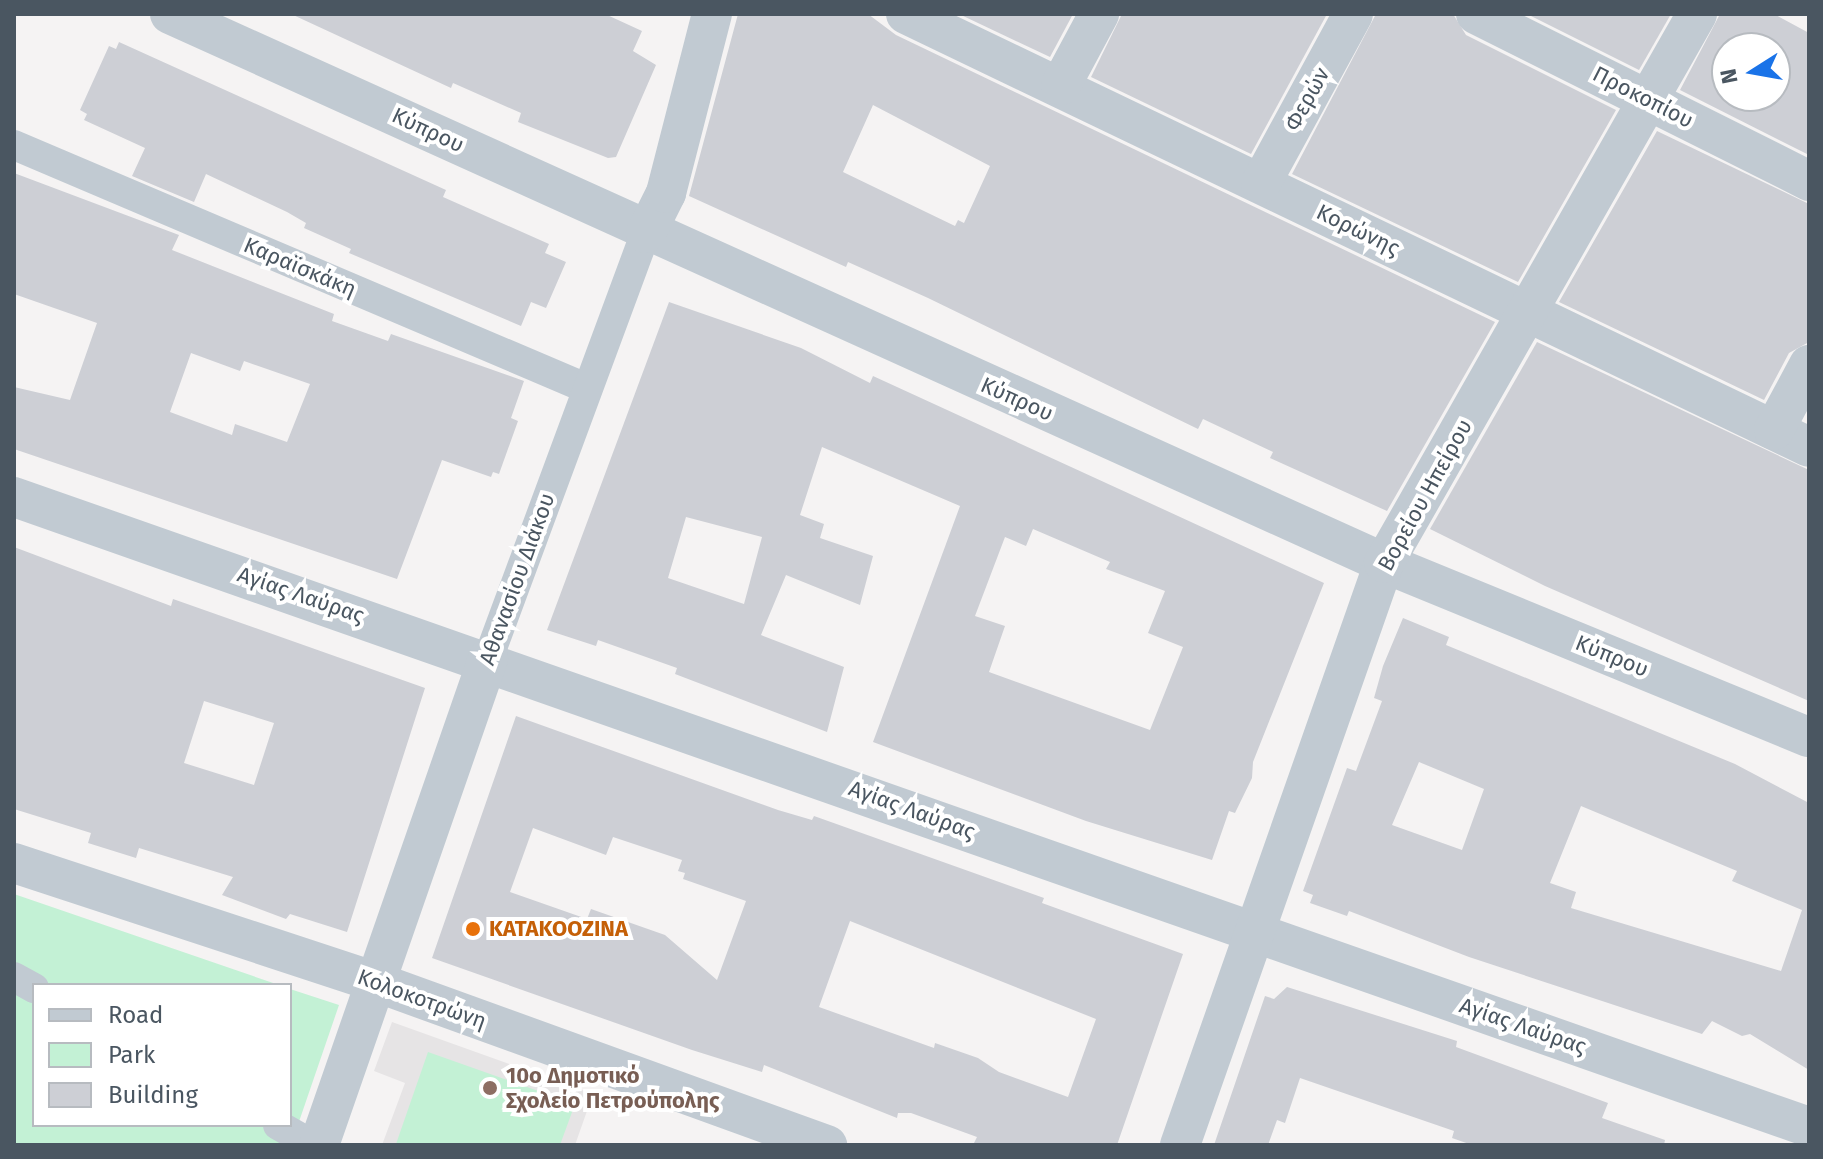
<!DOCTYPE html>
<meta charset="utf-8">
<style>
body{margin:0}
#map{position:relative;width:1823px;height:1159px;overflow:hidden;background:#f5f3f3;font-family:"Fira Sans",sans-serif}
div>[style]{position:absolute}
.education>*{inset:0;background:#e6e4e5}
.green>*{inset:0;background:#c3f1d5}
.building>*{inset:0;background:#cdcfd5}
.pedestrian>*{height:30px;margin:-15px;padding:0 15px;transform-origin:15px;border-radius:15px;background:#c1cad2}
.minor>*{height:40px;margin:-20px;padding:0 20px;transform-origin:20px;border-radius:20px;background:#c1cad2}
.dots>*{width:22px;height:22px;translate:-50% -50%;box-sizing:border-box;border:4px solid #fff;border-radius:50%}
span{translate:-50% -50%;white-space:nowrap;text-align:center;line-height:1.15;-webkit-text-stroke:8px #fff;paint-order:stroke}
.street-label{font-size:22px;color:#4a5661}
.food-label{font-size:22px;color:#c56008;font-weight:700}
.left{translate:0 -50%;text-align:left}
.education-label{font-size:22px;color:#785e54;font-weight:700}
.frame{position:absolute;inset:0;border:16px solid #4a5661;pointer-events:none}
.legend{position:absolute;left:32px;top:983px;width:260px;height:144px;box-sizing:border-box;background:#fff;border:2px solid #b7bbc0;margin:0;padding:10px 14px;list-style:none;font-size:24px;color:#4a5661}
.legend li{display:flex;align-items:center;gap:16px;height:40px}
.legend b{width:40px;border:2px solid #b7bbc0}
.north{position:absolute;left:1711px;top:32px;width:80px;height:80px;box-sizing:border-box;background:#fff;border:2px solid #b7bbc0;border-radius:50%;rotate:259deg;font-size:22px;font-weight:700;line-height:32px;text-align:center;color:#4a5661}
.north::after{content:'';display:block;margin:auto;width:28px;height:36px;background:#1a73e8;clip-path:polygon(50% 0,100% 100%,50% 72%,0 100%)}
</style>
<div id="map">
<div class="education">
<i style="clip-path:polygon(392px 1022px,593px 1094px,575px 1145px,382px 1145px,405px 1083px,374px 1071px)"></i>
</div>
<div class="green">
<i style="clip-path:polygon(14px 894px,279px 985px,34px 985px,34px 1125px,290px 1125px,290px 989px,339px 1005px,291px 1145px,14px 1145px)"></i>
<i style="clip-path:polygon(428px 1052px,575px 1104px,560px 1145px,396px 1144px)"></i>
</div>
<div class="building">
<i style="clip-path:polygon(291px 14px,605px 14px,642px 31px,633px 51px,656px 65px,616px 157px,608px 158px,518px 122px,521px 113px,453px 83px,451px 88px)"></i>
<i style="clip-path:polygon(evenodd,738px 14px,868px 14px,896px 35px,1495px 322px,1387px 511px,1270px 458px,1273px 452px,1203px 419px,1198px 429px,928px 298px,848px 262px,846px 267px,689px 196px,738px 14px,873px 105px,990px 166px,964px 223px,958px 220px,955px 226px,843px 172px,873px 105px)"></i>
<i style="clip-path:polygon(959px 14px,1073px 14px,1050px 57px)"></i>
<i style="clip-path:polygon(1122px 14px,1327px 14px,1251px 154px,1091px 77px)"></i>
<i style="clip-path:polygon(1376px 14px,1453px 14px,1466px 35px,1616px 110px,1518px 282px,1292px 174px)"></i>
<i style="clip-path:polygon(1527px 14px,1671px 14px,1639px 70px)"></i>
<i style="clip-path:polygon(evenodd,1720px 14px,1774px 14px,1809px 33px,1809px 155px,1680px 90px,1720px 14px,1727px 48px,1775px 48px,1775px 96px,1727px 96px,1727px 48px)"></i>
<i style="clip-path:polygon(119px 42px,446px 190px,443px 197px,549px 244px,545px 253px,566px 262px,546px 308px,531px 302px,521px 326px,349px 253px,351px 249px,304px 228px,306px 223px,287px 212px,206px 174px,194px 202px,132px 176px,145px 148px,84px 120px,87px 114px,80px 110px,109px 46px,116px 49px)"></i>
<i style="clip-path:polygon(1657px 131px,1809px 204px,1809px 342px,1789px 353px,1764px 400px,1559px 302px)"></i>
<i style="clip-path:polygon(evenodd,14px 173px,179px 235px,172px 250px,334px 314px,332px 321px,388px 341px,391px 334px,524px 381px,511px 418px,518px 421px,499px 474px,493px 472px,491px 477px,442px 460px,397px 579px,14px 449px,14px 387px,70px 400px,97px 323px,14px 294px,14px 173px,191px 353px,240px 371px,244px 361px,310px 384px,287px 442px,235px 424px,232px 435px,170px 412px,191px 353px)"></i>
<i style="clip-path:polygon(evenodd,669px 302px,801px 348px,870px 383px,873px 376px,1324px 583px,1253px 762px,1252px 778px,1235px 813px,1229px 811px,1212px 860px,1086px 821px,873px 742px,960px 506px,822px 447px,800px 515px,824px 524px,820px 538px,873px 556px,860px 605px,786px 575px,761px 635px,844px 667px,827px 732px,675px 674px,677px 668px,598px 640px,596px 646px,547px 630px,669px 302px,686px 517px,762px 537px,744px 604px,668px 578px,686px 517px,669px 302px,1033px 529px,1110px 562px,1106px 569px,1165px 591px,1148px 633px,1183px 647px,1150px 730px,989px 672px,1005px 626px,975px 616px,1005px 537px,1026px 546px,1033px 529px)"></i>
<i style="clip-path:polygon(1537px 342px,1809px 470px,1809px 701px,1545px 586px,1430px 529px)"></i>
<i style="clip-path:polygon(evenodd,14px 547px,171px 606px,173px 599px,425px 688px,347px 932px,290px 914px,286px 919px,222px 895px,233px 877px,139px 848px,136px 858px,88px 843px,91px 833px,14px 809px,14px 547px,204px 701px,274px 723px,254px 785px,184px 763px,204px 701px)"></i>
<i style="clip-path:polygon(evenodd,1403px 618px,1449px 637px,1446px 645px,1735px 764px,1809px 803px,1809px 1070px,1750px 1034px,1742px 1036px,1712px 1021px,1702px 1034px,1469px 957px,1349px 911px,1347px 916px,1310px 903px,1313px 895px,1303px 891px,1347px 768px,1356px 771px,1382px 701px,1374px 698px,1383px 666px,1403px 618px,1419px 762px,1484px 789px,1462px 850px,1392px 825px,1419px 762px,1403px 618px,1581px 806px,1737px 871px,1732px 881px,1802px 910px,1781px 971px,1571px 908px,1576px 892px,1550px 883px,1581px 806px)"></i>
<i style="clip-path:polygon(evenodd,516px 716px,778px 810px,812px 820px,814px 816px,1002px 883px,1044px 898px,1042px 903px,1183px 954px,1117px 1145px,973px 1145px,977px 1137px,911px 1113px,898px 1113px,897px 1118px,764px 1065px,762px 1072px,692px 1050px,432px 958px,516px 716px,533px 828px,606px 855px,613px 837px,682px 860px,678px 871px,685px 873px,683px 879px,746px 901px,717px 980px,665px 935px,591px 909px,587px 919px,510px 892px,533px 828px,516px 716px,850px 921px,1096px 1019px,1068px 1097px,999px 1072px,978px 1058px,935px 1043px,934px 1048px,819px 1007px,850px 921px)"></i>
<i style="clip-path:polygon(1287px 987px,1457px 1041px,1456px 1047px,1608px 1103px,1602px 1118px,1665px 1140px,1664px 1145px,1472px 1145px,1452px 1138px,1454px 1131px,1300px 1078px,1285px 1123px,1277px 1120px,1268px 1145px,1214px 1145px,1265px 996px,1274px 999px)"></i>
</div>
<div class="pedestrian">
<i style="left:14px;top:145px;width:621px;rotate:23.02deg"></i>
<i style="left:488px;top:659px;width:454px;rotate:-69.7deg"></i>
<i style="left:14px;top:977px;width:23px;rotate:29deg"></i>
<i style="left:278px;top:1125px;width:40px;rotate:29.7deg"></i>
</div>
<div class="minor">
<i style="left:170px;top:14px;width:1332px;rotate:24.33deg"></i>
<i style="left:1384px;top:563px;width:459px;rotate:22.3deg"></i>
<i style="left:906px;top:14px;width:1001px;rotate:25.62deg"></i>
<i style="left:1476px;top:14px;width:373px;rotate:26.6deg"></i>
<i style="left:1061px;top:85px;width:81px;rotate:-61.8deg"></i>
<i style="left:1261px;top:183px;width:192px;rotate:-61.4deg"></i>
<i style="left:646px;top:233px;width:45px;rotate:-63.4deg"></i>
<i style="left:666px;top:193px;width:185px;rotate:-75.6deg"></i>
<i style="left:1774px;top:430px;width:74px;rotate:-61.7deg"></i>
<i style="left:14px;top:497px;width:1902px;rotate:19.34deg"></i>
<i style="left:14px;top:863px;width:381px;rotate:18.2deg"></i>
<i style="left:376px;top:982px;width:480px;rotate:19.9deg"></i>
<i style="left:319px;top:1145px;width:515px;rotate:-70.83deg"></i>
<i style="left:1180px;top:1145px;width:617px;rotate:-70.68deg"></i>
<i style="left:1384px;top:563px;width:632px;rotate:-60.31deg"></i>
</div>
<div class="dots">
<i style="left:473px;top:929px;background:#e8710a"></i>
<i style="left:490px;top:1088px;background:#8d6e63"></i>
</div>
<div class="street-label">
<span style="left:1643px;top:97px;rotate:27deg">Προκοπίου</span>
<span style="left:1307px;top:99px;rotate:-61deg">Φερών</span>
<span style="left:428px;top:130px;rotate:25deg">Κύπρου</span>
<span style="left:1358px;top:230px;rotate:26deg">Κορώνης</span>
<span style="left:300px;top:267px;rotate:23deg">Καραϊσκάκη</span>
<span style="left:1017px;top:399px;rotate:24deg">Κύπρου</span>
<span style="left:1425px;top:495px;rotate:-61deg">Βορείου Ηπείρου</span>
<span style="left:517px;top:579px;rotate:-70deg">Αθανασίου Διάκου</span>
<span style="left:301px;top:595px;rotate:19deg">Αγίας Λαύρας</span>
<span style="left:1612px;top:656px;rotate:22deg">Κύπρου</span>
<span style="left:912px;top:810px;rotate:20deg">Αγίας Λαύρας</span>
<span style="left:422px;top:999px;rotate:20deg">Κολοκοτρώνη</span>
<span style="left:1523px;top:1026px;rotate:19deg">Αγίας Λαύρας</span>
</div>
<div class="food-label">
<span class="left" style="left:489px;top:929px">ΚΑΤΑΚΟΟΖΙΝΑ</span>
</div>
<div class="education-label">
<span class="left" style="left:506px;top:1088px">10ο Δημοτικό<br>Σχολείο Πετρούπολης</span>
</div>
<div class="frame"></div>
<ul class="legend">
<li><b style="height:10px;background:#c1cad2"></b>Road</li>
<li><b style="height:22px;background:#c3f1d5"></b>Park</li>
<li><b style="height:22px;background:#cdcfd5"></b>Building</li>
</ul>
<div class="north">N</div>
</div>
